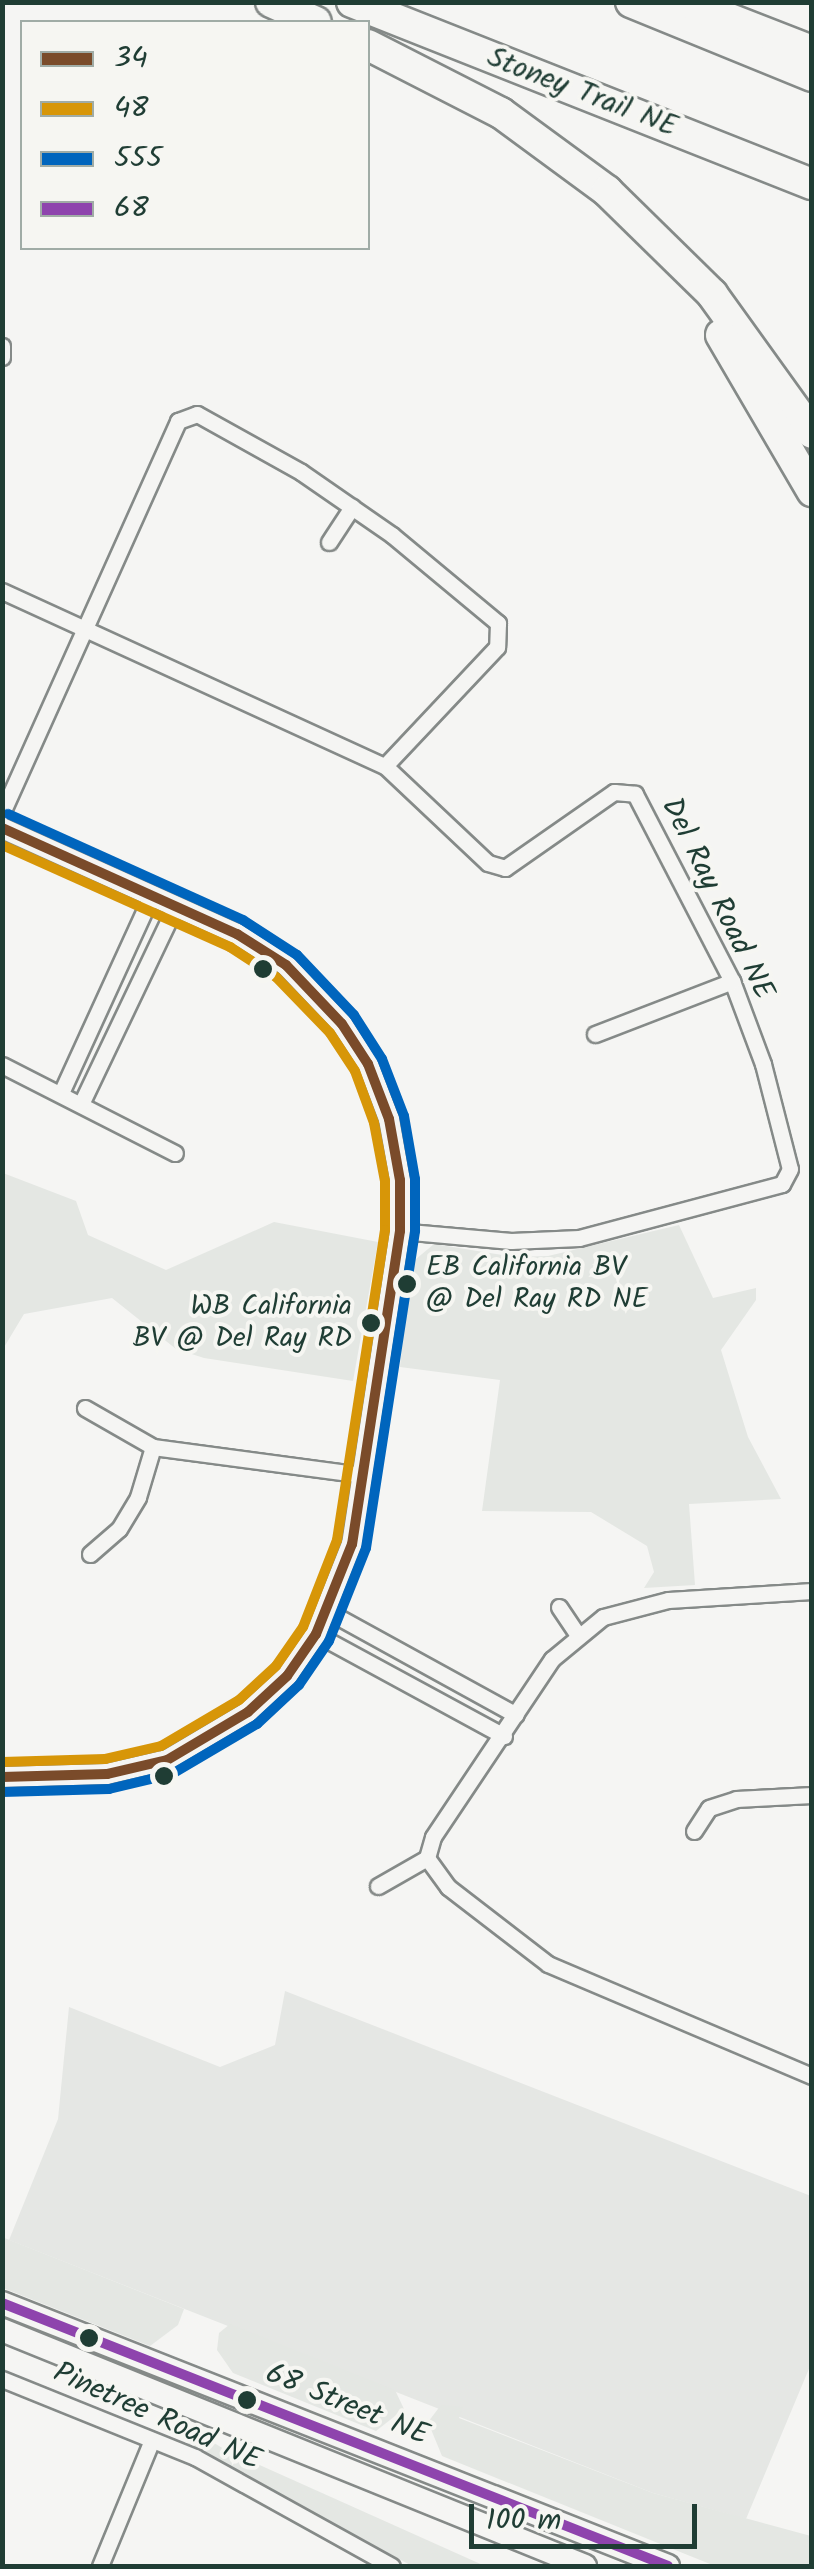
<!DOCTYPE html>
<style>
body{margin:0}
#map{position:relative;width:814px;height:2569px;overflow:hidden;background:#f5f5f3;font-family:Kalam,sans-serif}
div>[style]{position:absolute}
.built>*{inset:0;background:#e5e7e4}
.green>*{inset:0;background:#e4e7e3}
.roads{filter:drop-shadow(2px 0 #858a88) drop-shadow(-2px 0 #858a88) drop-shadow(0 2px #858a88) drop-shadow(0 -2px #858a88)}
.minor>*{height:15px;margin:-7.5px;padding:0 7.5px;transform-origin:7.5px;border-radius:7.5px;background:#f5f5f3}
.tertiary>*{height:20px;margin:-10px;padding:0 10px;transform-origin:10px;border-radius:10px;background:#f5f5f3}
.secondary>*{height:22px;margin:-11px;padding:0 11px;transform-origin:11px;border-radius:11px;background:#f5f5f3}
.motorway>*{height:30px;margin:-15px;padding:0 15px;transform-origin:15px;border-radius:15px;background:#f5f5f3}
.bus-1>*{height:10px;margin:-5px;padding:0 5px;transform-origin:5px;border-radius:5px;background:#7a4b2a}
.bus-2>*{height:10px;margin:-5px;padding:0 5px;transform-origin:5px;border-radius:5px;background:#d79608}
.bus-3>*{height:10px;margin:-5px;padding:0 5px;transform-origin:5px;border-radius:5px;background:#0065bd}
.bus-4>*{height:10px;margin:-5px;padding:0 5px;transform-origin:5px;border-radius:5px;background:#8e44ad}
.dots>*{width:28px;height:28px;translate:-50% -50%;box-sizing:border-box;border:5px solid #f6f6f2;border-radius:50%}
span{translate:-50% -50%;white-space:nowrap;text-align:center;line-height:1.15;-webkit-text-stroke:8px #f6f6f2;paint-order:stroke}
.bus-label{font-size:28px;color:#1f3d34}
.left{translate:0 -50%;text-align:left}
.right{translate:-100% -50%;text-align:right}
.street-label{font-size:30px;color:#1f3d34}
.frame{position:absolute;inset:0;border:5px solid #1f3d34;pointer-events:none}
.legend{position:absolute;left:20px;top:20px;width:350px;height:230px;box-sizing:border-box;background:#f6f6f2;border:2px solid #a0aca6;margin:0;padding:12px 18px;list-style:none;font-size:30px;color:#1f3d34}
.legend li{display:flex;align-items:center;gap:20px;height:50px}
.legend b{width:50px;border:2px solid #a0aca6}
.scale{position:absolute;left:469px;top:2504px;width:228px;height:45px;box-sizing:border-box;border:5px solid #1f3d34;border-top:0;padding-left:12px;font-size:30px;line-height:35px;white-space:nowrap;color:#1f3d34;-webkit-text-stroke:8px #f6f6f2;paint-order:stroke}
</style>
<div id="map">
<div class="built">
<i style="clip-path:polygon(285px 1991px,811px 2196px,811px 2364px,746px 2519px,653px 2493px,9px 2240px,58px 2119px,69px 2007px,220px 2067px,275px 2045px)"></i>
</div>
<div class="green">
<i style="clip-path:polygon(3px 1173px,76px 1201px,88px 1235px,166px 1270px,274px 1222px,378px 1242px,353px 1381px,204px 1358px,176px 1349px,112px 1298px,24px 1314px,3px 1349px)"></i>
<i style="clip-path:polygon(679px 1225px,713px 1298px,756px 1288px,756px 1300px,721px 1350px,748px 1437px,781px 1499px,689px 1504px,695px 1585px,644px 1588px,654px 1572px,647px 1546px,591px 1512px,482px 1511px,500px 1380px,400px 1367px,410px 1264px,434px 1244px,514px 1257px,548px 1256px)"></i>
<i style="clip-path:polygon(2px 2237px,184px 2309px,178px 2325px,150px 2346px,3px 2288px)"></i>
<i style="clip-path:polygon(230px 2324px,395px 2390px,404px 2409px,376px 2431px,233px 2373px,217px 2350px,219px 2333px)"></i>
<i style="clip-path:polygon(441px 2405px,463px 2407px,459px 2418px,653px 2493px,811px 2536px,811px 2566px,715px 2566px,442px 2456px,428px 2422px)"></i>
<i style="clip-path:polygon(191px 2429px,224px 2449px,485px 2566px,412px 2566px,184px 2441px)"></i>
</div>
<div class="roads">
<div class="minor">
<i style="left:2px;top:346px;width:11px;rotate:90deg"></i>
<i style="left:329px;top:542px;width:42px;rotate:-56.7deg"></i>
<i style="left:2px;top:591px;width:421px;rotate:24.6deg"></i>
<i style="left:385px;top:766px;width:141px;rotate:43.3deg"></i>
<i style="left:488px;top:863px;width:18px;rotate:16deg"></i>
<i style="left:505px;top:868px;width:133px;rotate:-34.9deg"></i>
<i style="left:614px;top:792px;width:21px;rotate:5deg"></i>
<i style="left:635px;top:794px;width:211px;rotate:62.6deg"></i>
<i style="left:732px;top:981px;width:89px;rotate:69.5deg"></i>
<i style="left:763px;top:1064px;width:108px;rotate:75.6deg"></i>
<i style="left:790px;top:1169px;width:17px;rotate:118deg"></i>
<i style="left:782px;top:1184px;width:210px;rotate:165.1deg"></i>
<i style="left:579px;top:1238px;width:68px;rotate:177.5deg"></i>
<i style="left:511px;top:1241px;width:111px;rotate:-174.9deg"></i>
<i style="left:2px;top:813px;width:430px;rotate:-65.8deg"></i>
<i style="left:178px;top:421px;width:20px;rotate:-20deg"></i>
<i style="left:197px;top:414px;width:119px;rotate:29.1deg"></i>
<i style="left:301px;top:472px;width:111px;rotate:34.7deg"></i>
<i style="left:392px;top:535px;width:138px;rotate:39.7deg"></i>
<i style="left:498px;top:623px;width:24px;rotate:92deg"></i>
<i style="left:497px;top:647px;width:163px;rotate:133.3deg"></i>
<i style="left:595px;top:1034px;width:147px;rotate:-21.1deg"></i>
<i style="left:2px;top:1065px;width:194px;rotate:27deg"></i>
<i style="left:61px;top:1093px;width:217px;rotate:-65.4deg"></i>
<i style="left:82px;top:1102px;width:216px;rotate:-64.5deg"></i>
<i style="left:85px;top:1408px;width:78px;rotate:29.8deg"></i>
<i style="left:153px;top:1447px;width:211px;rotate:7.6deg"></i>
<i style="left:90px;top:1554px;width:38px;rotate:-41deg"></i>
<i style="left:119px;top:1529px;width:37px;rotate:-59deg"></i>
<i style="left:138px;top:1497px;width:52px;rotate:-73.3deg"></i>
<i style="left:812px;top:1591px;width:144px;rotate:176.4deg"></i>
<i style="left:668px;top:1600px;width:67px;rotate:165.3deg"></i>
<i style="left:603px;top:1617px;width:66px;rotate:140.5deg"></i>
<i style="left:552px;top:1659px;width:214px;rotate:123.8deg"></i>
<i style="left:433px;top:1837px;width:22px;rotate:106deg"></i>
<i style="left:427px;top:1858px;width:36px;rotate:54deg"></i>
<i style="left:448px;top:1887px;width:126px;rotate:37.6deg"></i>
<i style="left:548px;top:1964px;width:287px;rotate:23deg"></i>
<i style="left:559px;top:1607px;width:34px;rotate:56deg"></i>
<i style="left:329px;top:1612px;width:213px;rotate:28.8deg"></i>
<i style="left:316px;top:1634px;width:214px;rotate:28.5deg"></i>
<i style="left:694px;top:1831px;width:27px;rotate:-57deg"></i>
<i style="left:709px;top:1808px;width:28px;rotate:-18deg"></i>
<i style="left:736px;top:1799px;width:76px;rotate:-3deg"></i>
<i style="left:378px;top:1886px;width:56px;rotate:-29.7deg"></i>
<i style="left:2px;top:2379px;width:208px;rotate:22deg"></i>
<i style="left:195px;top:2457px;width:225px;rotate:29deg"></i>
<i style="left:100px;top:2566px;width:136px;rotate:-67.6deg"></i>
</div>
<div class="tertiary">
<i style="left:2px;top:828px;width:258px;rotate:24.3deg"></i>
<i style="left:237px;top:934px;width:58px;rotate:32.3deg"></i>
<i style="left:286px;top:965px;width:81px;rotate:46.5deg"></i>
<i style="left:342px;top:1024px;width:48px;rotate:57deg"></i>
<i style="left:368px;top:1064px;width:59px;rotate:69.1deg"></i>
<i style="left:389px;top:1119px;width:62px;rotate:79.8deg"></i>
<i style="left:400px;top:1180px;width:51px;rotate:90deg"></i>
<i style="left:400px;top:1231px;width:317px;rotate:98.7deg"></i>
<i style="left:352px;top:1544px;width:97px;rotate:111.8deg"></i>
<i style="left:316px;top:1634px;width:51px;rotate:124.6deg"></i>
<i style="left:287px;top:1676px;width:53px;rotate:137.3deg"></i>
<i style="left:248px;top:1712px;width:94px;rotate:149.3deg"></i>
<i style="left:167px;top:1760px;width:62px;rotate:166.9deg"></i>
<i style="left:107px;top:1774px;width:105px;rotate:178.4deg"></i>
</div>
<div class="secondary">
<i style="left:2px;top:2303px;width:716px;rotate:21.55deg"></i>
<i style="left:2px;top:2330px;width:629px;rotate:22.04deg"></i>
</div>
<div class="motorway">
<i style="left:271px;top:2px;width:49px;rotate:24deg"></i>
<i style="left:352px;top:2px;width:495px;rotate:21.6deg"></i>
<i style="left:631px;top:2px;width:196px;rotate:22.2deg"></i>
<i style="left:686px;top:2px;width:135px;rotate:21.3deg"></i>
<i style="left:368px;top:45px;width:149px;rotate:27.1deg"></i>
<i style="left:501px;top:113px;width:132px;rotate:36.3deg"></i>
<i style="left:607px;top:191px;width:147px;rotate:44.4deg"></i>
<i style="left:712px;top:294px;width:171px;rotate:54.3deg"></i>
<i style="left:721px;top:335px;width:181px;rotate:59.7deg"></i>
</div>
</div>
<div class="bus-1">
<i style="left:2px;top:828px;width:258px;rotate:24.3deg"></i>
<i style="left:237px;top:934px;width:58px;rotate:32.3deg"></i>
<i style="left:286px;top:965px;width:81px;rotate:46.5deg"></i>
<i style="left:342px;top:1024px;width:48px;rotate:57deg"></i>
<i style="left:368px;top:1064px;width:59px;rotate:69.1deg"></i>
<i style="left:389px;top:1119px;width:62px;rotate:79.8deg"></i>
<i style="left:400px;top:1180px;width:51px;rotate:90deg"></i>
<i style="left:400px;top:1231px;width:317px;rotate:98.7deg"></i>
<i style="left:352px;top:1544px;width:97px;rotate:111.8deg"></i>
<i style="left:316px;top:1634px;width:51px;rotate:124.6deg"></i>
<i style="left:287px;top:1676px;width:53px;rotate:137.3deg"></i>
<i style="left:248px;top:1712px;width:94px;rotate:149.3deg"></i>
<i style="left:167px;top:1760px;width:62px;rotate:166.9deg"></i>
<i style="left:107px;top:1774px;width:105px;rotate:178.4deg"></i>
</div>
<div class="bus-2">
<i style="left:2px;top:845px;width:250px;rotate:24.1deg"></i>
<i style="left:230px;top:947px;width:55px;rotate:33.1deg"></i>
<i style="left:276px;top:977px;width:78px;rotate:46deg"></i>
<i style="left:330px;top:1033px;width:45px;rotate:56.7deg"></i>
<i style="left:355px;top:1071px;width:55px;rotate:69.9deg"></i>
<i style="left:374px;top:1123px;width:59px;rotate:79.3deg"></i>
<i style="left:385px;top:1181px;width:49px;rotate:90deg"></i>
<i style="left:385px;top:1230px;width:314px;rotate:98.8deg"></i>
<i style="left:337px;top:1540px;width:93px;rotate:111.3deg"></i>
<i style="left:303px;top:1627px;width:47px;rotate:124.7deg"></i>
<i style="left:276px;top:1666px;width:50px;rotate:137.4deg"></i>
<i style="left:239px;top:1700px;width:91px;rotate:149.5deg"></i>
<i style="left:161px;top:1746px;width:57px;rotate:166.9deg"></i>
<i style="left:105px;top:1759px;width:103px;rotate:178.3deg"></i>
</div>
<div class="bus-3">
<i style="left:2px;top:1792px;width:107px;rotate:-1.6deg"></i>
<i style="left:109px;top:1789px;width:65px;rotate:-13.4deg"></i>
<i style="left:172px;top:1774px;width:99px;rotate:-30.5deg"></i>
<i style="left:257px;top:1724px;width:57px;rotate:-42.9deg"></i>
<i style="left:299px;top:1685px;width:53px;rotate:-55.7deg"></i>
<i style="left:329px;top:1641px;width:100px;rotate:-68.3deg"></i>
<i style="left:366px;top:1548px;width:321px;rotate:-81.2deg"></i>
<i style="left:415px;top:1231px;width:52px;rotate:-90deg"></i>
<i style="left:415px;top:1179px;width:64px;rotate:-99.9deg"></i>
<i style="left:404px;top:1116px;width:61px;rotate:-111.1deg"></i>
<i style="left:382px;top:1059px;width:52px;rotate:-122.5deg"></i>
<i style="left:354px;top:1015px;width:83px;rotate:-133.5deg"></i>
<i style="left:297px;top:955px;width:64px;rotate:-147.1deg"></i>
<i style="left:243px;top:920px;width:258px;rotate:-155.7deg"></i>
</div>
<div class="bus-4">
<i style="left:2px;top:2303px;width:716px;rotate:21.55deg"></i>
</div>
<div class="dots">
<i style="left:263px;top:969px;background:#1f3d34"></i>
<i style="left:407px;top:1284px;background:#1f3d34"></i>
<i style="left:371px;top:1323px;background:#1f3d34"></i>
<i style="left:164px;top:1776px;background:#1f3d34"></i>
<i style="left:89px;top:2338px;background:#1f3d34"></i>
<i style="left:247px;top:2400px;background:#1f3d34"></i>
</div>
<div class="bus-label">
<span class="left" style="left:426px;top:1284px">EB California BV<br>@ Del Ray RD NE</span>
<span class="right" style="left:352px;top:1323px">WB California<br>BV @ Del Ray RD</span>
</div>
<div class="street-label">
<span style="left:582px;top:93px;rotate:21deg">Stoney Trail NE</span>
<span style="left:717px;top:899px;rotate:64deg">Del Ray Road NE</span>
<span style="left:347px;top:2405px;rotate:22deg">68 Street NE</span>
<span style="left:157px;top:2417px;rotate:24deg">Pinetree Road NE</span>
</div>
<div class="frame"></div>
<ul class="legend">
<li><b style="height:12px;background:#7a4b2a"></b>34</li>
<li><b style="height:12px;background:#d79608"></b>48</li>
<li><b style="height:12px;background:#0065bd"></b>555</li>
<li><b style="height:12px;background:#8e44ad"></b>68</li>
</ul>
<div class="scale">100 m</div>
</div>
